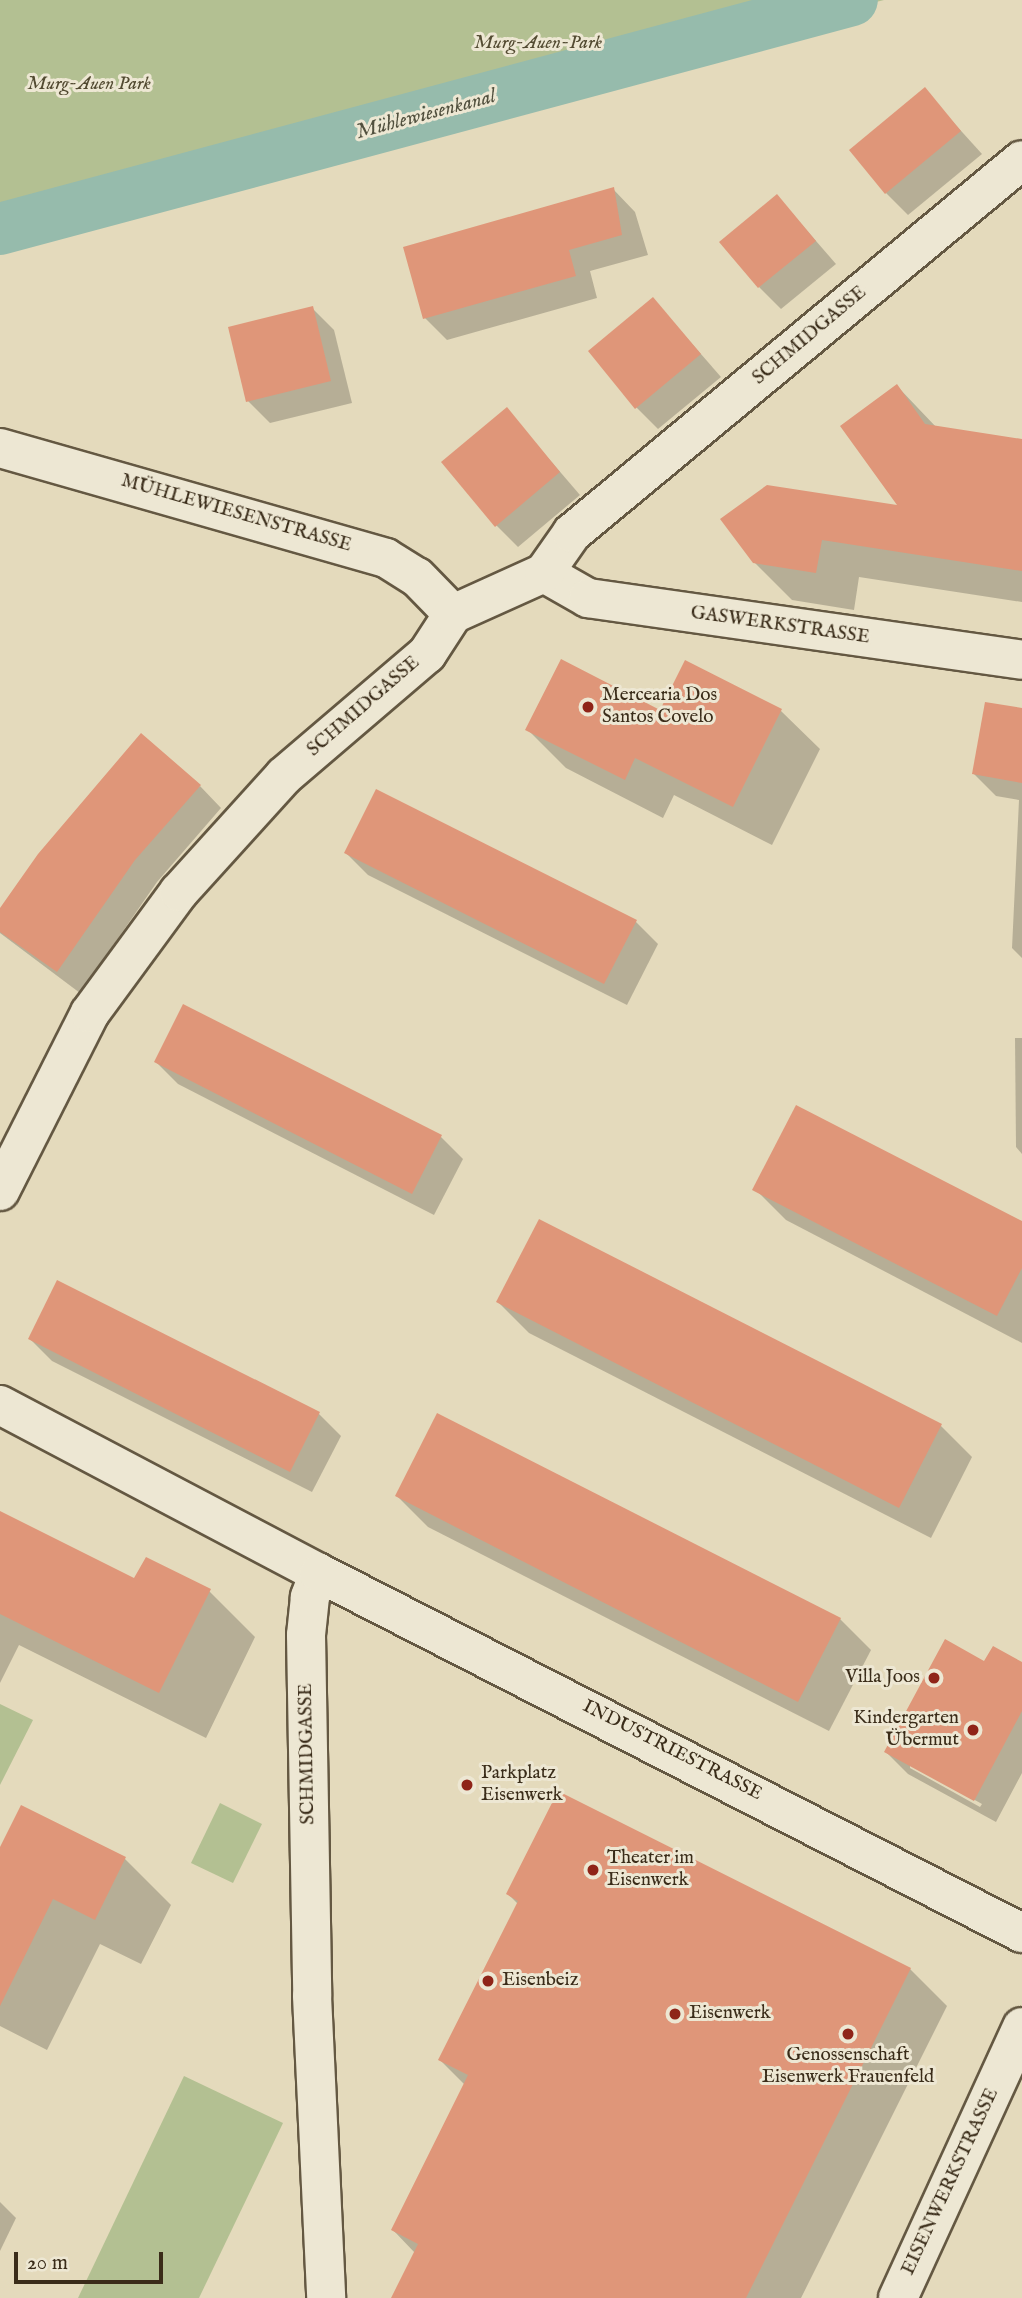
<!DOCTYPE html>
<meta charset="utf-8">
<style>
body{margin:0}
#map{position:relative;width:1022px;height:2298px;overflow:hidden;background:#e4dabc;font-family:"IM FELL English",serif}
div>[style]{position:absolute}
.green>*{inset:0;background:#b3c092}
.shadow>*{inset:0;background:#0003}
.canal>*{height:52px;margin:-26px;padding:0 26px;transform-origin:26px;border-radius:26px;background:#96bbac}
.building>*{inset:0;background:#df9679}
.roads{filter:drop-shadow(2px 0 #645842) drop-shadow(-2px 0 #645842) drop-shadow(0 2px #645842) drop-shadow(0 -2px #645842)}
.minor>*{height:38px;margin:-19px;padding:0 19px;transform-origin:19px;border-radius:19px;background:#ede7d3}
.secondary>*{height:38px;margin:-19px;padding:0 19px;transform-origin:19px;border-radius:19px;background:#ede7d3}
.dots>*{width:19px;height:19px;translate:-50% -50%;box-sizing:border-box;border:4px solid #ede7d3;border-radius:50%}
span{translate:-50% -50%;white-space:nowrap;text-align:center;line-height:1.15;-webkit-text-stroke:6px #ede7d3;paint-order:stroke}
.park-label{font-size:19px;color:#524a31;font-style:italic}
.street-label{font-size:19px;color:#3a2c19}
.poi-label{font-size:19px;color:#3a2c19}
.left{translate:0 -50%;text-align:left}
.right{translate:-100% -50%;text-align:right}
.water-label{font-size:21px;color:#51503e;font-style:italic}
.scale{position:absolute;left:14px;top:2252px;width:149px;height:32px;box-sizing:border-box;border:4px solid #3a2c19;border-top:0;padding-left:9px;font-size:21px;line-height:24px;white-space:nowrap;color:#3a2c19;-webkit-text-stroke:5px #ede7d3;paint-order:stroke}
</style>
<div id="map">
<div class="green">
<i style="clip-path:polygon(0 0,884px 0,0 224px)"></i>
<i style="clip-path:polygon(0 1704px,33px 1720px,0 1785px)"></i>
<i style="clip-path:polygon(220px 1803px,262px 1824px,233px 1883px,191px 1863px)"></i>
<i style="clip-path:polygon(184px 2076px,283px 2123px,199px 2298px,78px 2298px)"></i>
</div>
<div class="shadow">
<i style="clip-path:polygon(924px 90px,982px 154px,908px 215px,886px 193px)"></i>
<i style="clip-path:polygon(613px 189px,635px 212px,648px 255px,590px 271px,597px 298px,447px 340px,425px 318px)"></i>
<i style="clip-path:polygon(777px 196px,836px 264px,781px 309px,759px 287px)"></i>
<i style="clip-path:polygon(653px 299px,721px 377px,658px 429px,636px 407px)"></i>
<i style="clip-path:polygon(312px 308px,334px 330px,352px 403px,270px 423px,248px 401px)"></i>
<i style="clip-path:polygon(897px 386px,937px 428px,1022px 441px,1022px 602px,859px 577px,854px 610px,792px 600px,754px 562px,901px 507px)"></i>
<i style="clip-path:polygon(507px 410px,580px 495px,518px 547px,496px 525px)"></i>
<i style="clip-path:polygon(685px 662px,781px 711px,820px 749px,772px 845px,674px 795px,663px 818px,566px 768px,528px 730px,661px 712px)"></i>
<i style="clip-path:polygon(1022px 710px,1022px 958px,1012px 948px,1019px 800px,996px 796px,974px 774px)"></i>
<i style="clip-path:polygon(200px 786px,221px 808px,157px 882px,80px 993px,0 933px,0 911px)"></i>
<i style="clip-path:polygon(346px 853px,636px 922px,658px 944px,627px 1005px,368px 875px)"></i>
<i style="clip-path:polygon(184px 1007px,441px 1137px,463px 1159px,434px 1215px,178px 1084px,156px 1062px)"></i>
<i style="clip-path:polygon(1015px 1038px,1022px 1038px,1022px 1154px,1016px 1147px)"></i>
<i style="clip-path:polygon(755px 1189px,1022px 1223px,1022px 1343px,786px 1220px)"></i>
<i style="clip-path:polygon(58px 1283px,319px 1414px,341px 1436px,312px 1492px,52px 1361px,30px 1339px)"></i>
<i style="clip-path:polygon(498px 1302px,941px 1426px,972px 1457px,931px 1538px,529px 1333px)"></i>
<i style="clip-path:polygon(397px 1496px,840px 1619px,871px 1650px,829px 1731px,428px 1527px)"></i>
<i style="clip-path:polygon(0 1513px,135px 1581px,209px 1591px,255px 1637px,206px 1738px,19px 1645px,0 1683px)"></i>
<i style="clip-path:polygon(evenodd,985px 1663px,1022px 1664px,1022px 1773px,996px 1822px,908px 1774px,886px 1752px,985px 1663px,910px 1764px,982px 1804px,980px 1807px,910px 1768px,910px 1764px)"></i>
<i style="clip-path:polygon(0 1851px,125px 1859px,171px 1905px,141px 1964px,100px 1944px,47px 2050px,0 2026px)"></i>
<i style="clip-path:polygon(508px 1894px,910px 1969px,947px 2006px,801px 2298px,405px 2298px,415px 2253px,393px 2230px,465px 2085px,440px 2060px,518px 1904px)"></i>
<i style="clip-path:polygon(0 2202px,16px 2218px,0 2251px)"></i>
</div>
<div class="canal">
<i style="left:0;top:229px;width:882px;rotate:-15.04deg"></i>
</div>
<div class="building">
<i style="clip-path:polygon(925px 87px,961px 131px,885px 194px,849px 150px)"></i>
<i style="clip-path:polygon(614px 187px,622px 235px,569px 250px,576px 276px,423px 319px,403px 247px)"></i>
<i style="clip-path:polygon(777px 194px,816px 241px,758px 288px,719px 242px)"></i>
<i style="clip-path:polygon(653px 297px,701px 354px,635px 409px,588px 351px)"></i>
<i style="clip-path:polygon(313px 306px,331px 381px,246px 402px,228px 327px)"></i>
<i style="clip-path:polygon(897px 384px,925px 424px,1022px 439px,1022px 571px,822px 540px,816px 573px,753px 563px,720px 519px,767px 485px,897px 505px,840px 426px)"></i>
<i style="clip-path:polygon(507px 407px,560px 472px,495px 527px,441px 462px)"></i>
<i style="clip-path:polygon(561px 659px,660px 710px,685px 660px,782px 709px,733px 807px,635px 758px,625px 780px,525px 730px)"></i>
<i style="clip-path:polygon(985px 702px,1022px 708px,1022px 783px,972px 774px)"></i>
<i style="clip-path:polygon(141px 733px,201px 785px,135px 860px,57px 972px,0 932px,0 908px,38px 854px)"></i>
<i style="clip-path:polygon(376px 789px,637px 920px,604px 984px,344px 853px)"></i>
<i style="clip-path:polygon(183px 1004px,442px 1135px,412px 1194px,154px 1062px)"></i>
<i style="clip-path:polygon(796px 1105px,1022px 1221px,1022px 1268px,997px 1316px,752px 1190px)"></i>
<i style="clip-path:polygon(539px 1219px,942px 1424px,899px 1508px,496px 1302px)"></i>
<i style="clip-path:polygon(57px 1280px,320px 1412px,290px 1472px,28px 1339px)"></i>
<i style="clip-path:polygon(437px 1413px,841px 1618px,798px 1702px,395px 1496px)"></i>
<i style="clip-path:polygon(0 1511px,134px 1578px,146px 1557px,211px 1589px,159px 1693px,0 1614px)"></i>
<i style="clip-path:polygon(945px 1639px,984px 1661px,993px 1646px,1022px 1662px,1022px 1711px,974px 1801px,884px 1752px)"></i>
<i style="clip-path:polygon(558px 1791px,911px 1968px,746px 2298px,391px 2298px,418px 2244px,391px 2230px,468px 2075px,438px 2060px,518px 1901px,506px 1894px)"></i>
<i style="clip-path:polygon(21px 1805px,126px 1857px,95px 1920px,53px 1899px,0 2006px,0 1847px)"></i>
</div>
<div class="roads">
<div class="minor">
<i style="left:0;top:448px;width:401px;rotate:15.9deg"></i>
<i style="left:386px;top:558px;width:36px;rotate:32deg"></i>
<i style="left:417px;top:577px;width:52px;rotate:45.8deg"></i>
<i style="left:544px;top:573px;width:51px;rotate:29.6deg"></i>
<i style="left:588px;top:598px;width:438px;rotate:8.1deg"></i>
<i style="left:0;top:1191px;width:199px;rotate:-63.2deg"></i>
<i style="left:90px;top:1013px;width:150px;rotate:-53.7deg"></i>
<i style="left:179px;top:892px;width:156px;rotate:-47.8deg"></i>
<i style="left:284px;top:776px;width:188px;rotate:-40.5deg"></i>
<i style="left:427px;top:654px;width:48px;rotate:-57deg"></i>
<i style="left:453px;top:614px;width:100px;rotate:-24.3deg"></i>
<i style="left:544px;top:573px;width:49px;rotate:-55deg"></i>
<i style="left:572px;top:533px;width:584px;rotate:-39.65deg"></i>
<i style="left:0;top:1405px;width:361px;rotate:27.8deg"></i>
<i style="left:319px;top:1573px;width:26px;rotate:111deg"></i>
<i style="left:310px;top:1597px;width:38px;rotate:96deg"></i>
<i style="left:306px;top:1635px;width:361px;rotate:89deg"></i>
<i style="left:312px;top:1996px;width:302px;rotate:87.3deg"></i>
<i style="left:319px;top:1573px;width:790px;rotate:27.12deg"></i>
</div>
<div class="secondary">
<i style="left:898px;top:2298px;width:298px;rotate:-65.4deg"></i>
</div>
</div>
<div class="dots">
<i style="left:588px;top:707px;background:#8f2418"></i>
<i style="left:934px;top:1678px;background:#8f2418"></i>
<i style="left:973px;top:1730px;background:#8f2418"></i>
<i style="left:467px;top:1785px;background:#8f2418"></i>
<i style="left:593px;top:1870px;background:#8f2418"></i>
<i style="left:488px;top:1981px;background:#8f2418"></i>
<i style="left:675px;top:2014px;background:#8f2418"></i>
<i style="left:848px;top:2034px;background:#8f2418"></i>
</div>
<div class="park-label">
<span style="left:538px;top:44px">Murg-Auen-Park</span>
<span style="left:89px;top:85px">Murg-Auen Park</span>
</div>
<div class="street-label">
<span style="left:810px;top:336px;rotate:-40deg">SCHMIDGASSE</span>
<span style="left:236px;top:514px;rotate:16deg">MÜHLEWIESENSTRASSE</span>
<span style="left:780px;top:626px;rotate:8deg">GASWERKSTRASSE</span>
<span style="left:364px;top:707px;rotate:-41deg">SCHMIDGASSE</span>
<span style="left:672px;top:1751px;rotate:27deg">INDUSTRIESTRASSE</span>
<span style="left:308px;top:1754px;rotate:-91deg">SCHMIDGASSE</span>
<span style="left:951px;top:2182px;rotate:-65deg">EISENWERKSTRASSE</span>
</div>
<div class="poi-label">
<span class="left" style="left:602px;top:707px">Mercearia Dos<br>Santos Covelo</span>
<span class="right" style="left:920px;top:1678px">Villa Joos</span>
<span class="right" style="left:959px;top:1730px">Kindergarten<br>Übermut</span>
<span class="left" style="left:481px;top:1785px">Parkplatz<br>Eisenwerk</span>
<span class="left" style="left:607px;top:1870px">Theater im<br>Eisenwerk</span>
<span class="left" style="left:502px;top:1981px">Eisenbeiz</span>
<span class="left" style="left:689px;top:2014px">Eisenwerk</span>
<span style="left:848px;top:2067px">Genossenschaft<br>Eisenwerk Frauenfeld</span>
</div>
<div class="water-label">
<span style="left:426px;top:115px;rotate:-15deg">Mühlewiesenkanal</span>
</div>
<div class="scale">20 m</div>
</div>
